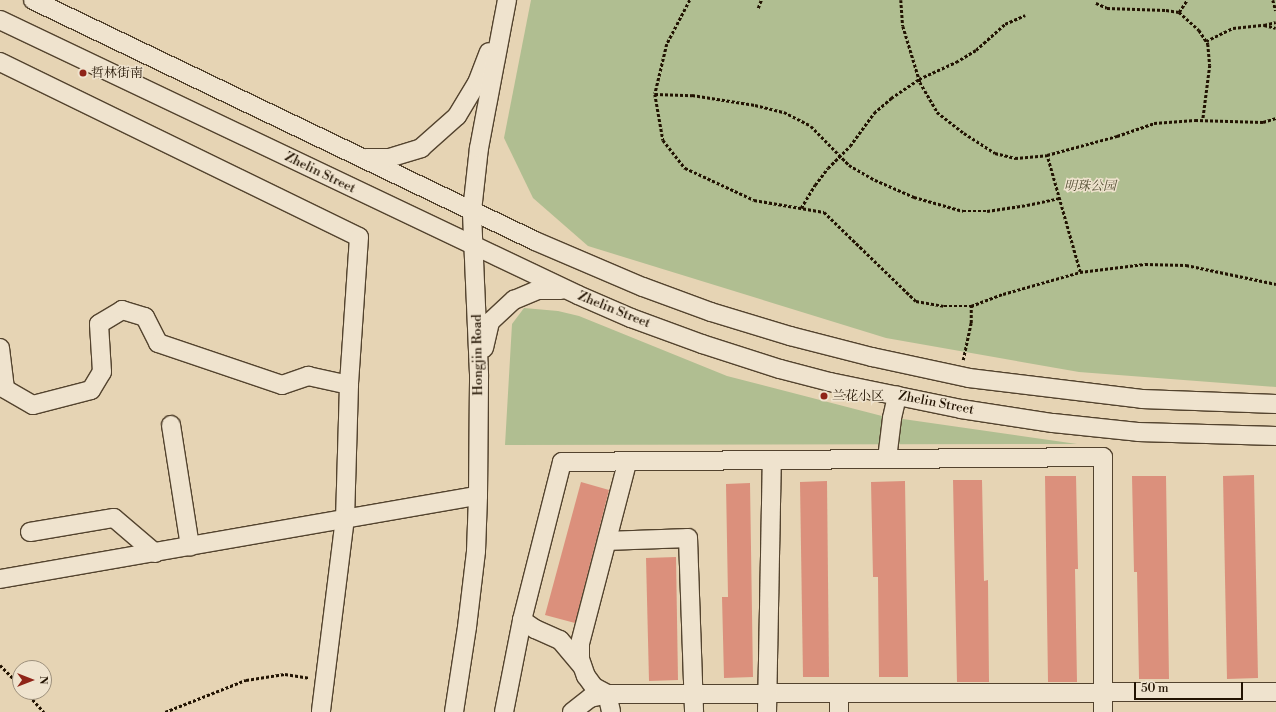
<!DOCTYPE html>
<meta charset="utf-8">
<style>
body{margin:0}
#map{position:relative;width:1276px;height:712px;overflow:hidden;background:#e6d4b4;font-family:"Libre Bodoni","Noto Serif SC",serif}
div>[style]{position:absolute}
.green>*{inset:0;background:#b0be91}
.building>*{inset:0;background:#db907c}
.path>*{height:2.5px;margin-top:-1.25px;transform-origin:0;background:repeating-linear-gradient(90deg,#221302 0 3px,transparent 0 5px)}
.roads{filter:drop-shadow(1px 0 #53432e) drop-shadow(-1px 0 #53432e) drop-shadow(0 1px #53432e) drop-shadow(0 -1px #53432e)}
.minor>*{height:18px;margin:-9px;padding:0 9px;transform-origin:9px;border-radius:9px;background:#efe3ce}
.dots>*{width:11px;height:11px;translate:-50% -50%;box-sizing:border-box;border:2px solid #efe3ce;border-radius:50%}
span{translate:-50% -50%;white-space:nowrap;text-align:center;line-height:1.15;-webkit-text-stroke:3px #efe3ce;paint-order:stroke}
.poi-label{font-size:13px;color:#221302}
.left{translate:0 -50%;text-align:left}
.street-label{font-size:13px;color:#221302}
.park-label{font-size:13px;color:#544f34;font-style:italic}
.north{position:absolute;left:12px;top:660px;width:40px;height:40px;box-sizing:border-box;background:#efe3ce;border:1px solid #9d907c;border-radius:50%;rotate:90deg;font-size:11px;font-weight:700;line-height:16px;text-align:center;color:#221302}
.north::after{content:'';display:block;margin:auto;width:14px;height:18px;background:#8f2418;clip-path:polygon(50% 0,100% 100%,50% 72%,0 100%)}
.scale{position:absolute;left:1134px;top:682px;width:109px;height:18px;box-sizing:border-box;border:2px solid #221302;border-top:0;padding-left:5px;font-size:12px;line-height:14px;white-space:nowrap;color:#221302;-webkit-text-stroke:3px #efe3ce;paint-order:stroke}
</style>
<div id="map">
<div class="green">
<i style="clip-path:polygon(531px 0,1276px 0,1276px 387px,1079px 372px,886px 338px,588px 246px,533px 198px,504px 138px)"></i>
<i style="clip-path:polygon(524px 308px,558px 311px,579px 316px,727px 376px,882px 416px,1077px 444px,505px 445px,512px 324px)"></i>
</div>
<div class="building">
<i style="clip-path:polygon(1254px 475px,1258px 678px,1227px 679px,1223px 476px)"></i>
<i style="clip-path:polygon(1045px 476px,1076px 476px,1078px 569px,1075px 569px,1077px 682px,1048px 682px)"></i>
<i style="clip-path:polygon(1132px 476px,1166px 476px,1169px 679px,1139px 679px,1137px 572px,1134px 572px)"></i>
<i style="clip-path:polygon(953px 480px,982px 480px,984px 581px,988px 580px,989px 682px,957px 682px)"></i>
<i style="clip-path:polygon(827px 481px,829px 677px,803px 677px,800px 482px)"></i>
<i style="clip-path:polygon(905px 481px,908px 677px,879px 677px,878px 577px,873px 577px,871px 482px)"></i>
<i style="clip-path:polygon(581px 482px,609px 490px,575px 623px,545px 615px)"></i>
<i style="clip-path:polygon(750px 483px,753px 677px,724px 678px,722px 597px,728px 597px,726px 484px)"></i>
<i style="clip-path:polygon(676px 557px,678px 680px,649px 681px,646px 558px)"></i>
</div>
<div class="path">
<i style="left:690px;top:0;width:50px;rotate:117.6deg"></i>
<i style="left:667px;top:44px;width:51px;rotate:103.5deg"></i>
<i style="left:655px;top:94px;width:47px;rotate:80.1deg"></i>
<i style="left:663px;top:140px;width:36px;rotate:52deg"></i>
<i style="left:685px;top:168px;width:76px;rotate:24.9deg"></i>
<i style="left:754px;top:200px;width:71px;rotate:9.7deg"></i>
<i style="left:824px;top:212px;width:128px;rotate:44.1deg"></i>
<i style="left:916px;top:301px;width:28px;rotate:10deg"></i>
<i style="left:944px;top:306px;width:27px"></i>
<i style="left:971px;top:306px;width:34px;rotate:-21deg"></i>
<i style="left:1003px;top:294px;width:80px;rotate:-15.9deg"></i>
<i style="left:1080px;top:272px;width:122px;rotate:-105.8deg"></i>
<i style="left:901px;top:0;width:26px;rotate:86deg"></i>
<i style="left:903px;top:26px;width:59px;rotate:73.1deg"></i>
<i style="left:920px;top:82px;width:34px;rotate:60deg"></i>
<i style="left:937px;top:112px;width:34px;rotate:38deg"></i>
<i style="left:964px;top:133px;width:37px;rotate:33deg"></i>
<i style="left:995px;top:153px;width:21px;rotate:14deg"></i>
<i style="left:1015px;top:158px;width:32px;rotate:-5deg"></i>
<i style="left:1047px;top:155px;width:73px;rotate:-15.2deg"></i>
<i style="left:1117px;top:136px;width:39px;rotate:-19deg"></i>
<i style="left:1154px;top:123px;width:41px;rotate:-4.2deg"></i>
<i style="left:1195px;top:120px;width:68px;rotate:1.7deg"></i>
<i style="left:1263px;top:122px;width:14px;rotate:-17deg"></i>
<i style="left:1273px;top:0;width:11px;rotate:75deg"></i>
<i style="left:1096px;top:3px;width:12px;rotate:24deg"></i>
<i style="left:1107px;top:8px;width:59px;rotate:1.9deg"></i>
<i style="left:1166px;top:10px;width:13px;rotate:9deg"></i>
<i style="left:1179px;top:12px;width:27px;rotate:42deg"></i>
<i style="left:1199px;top:30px;width:17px;rotate:57deg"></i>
<i style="left:1208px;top:44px;width:21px;rotate:85deg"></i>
<i style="left:1210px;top:65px;width:55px;rotate:97.3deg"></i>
<i style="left:758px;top:8px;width:9px;rotate:-69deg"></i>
<i style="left:1179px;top:12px;width:14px;rotate:-56deg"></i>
<i style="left:1264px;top:25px;width:12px;rotate:-14deg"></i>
<i style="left:1206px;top:41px;width:30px;rotate:-26deg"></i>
<i style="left:1233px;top:28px;width:31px;rotate:-6deg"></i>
<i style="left:1264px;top:25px;width:12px;rotate:14deg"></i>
<i style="left:655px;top:94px;width:37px;rotate:2deg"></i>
<i style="left:692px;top:95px;width:64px;rotate:9deg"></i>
<i style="left:755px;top:105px;width:30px;rotate:14deg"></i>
<i style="left:784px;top:112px;width:30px;rotate:27deg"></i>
<i style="left:811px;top:126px;width:54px;rotate:45.7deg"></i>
<i style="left:849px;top:165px;width:30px;rotate:30deg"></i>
<i style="left:875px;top:180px;width:43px;rotate:23.6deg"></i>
<i style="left:914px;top:197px;width:51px;rotate:15.9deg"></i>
<i style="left:963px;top:211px;width:24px"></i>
<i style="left:987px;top:211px;width:40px;rotate:-8.5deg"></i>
<i style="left:1027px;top:205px;width:33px;rotate:-12deg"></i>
<i style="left:801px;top:208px;width:27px;rotate:-59deg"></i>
<i style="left:815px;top:185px;width:21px;rotate:-53deg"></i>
<i style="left:828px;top:168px;width:31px;rotate:-45deg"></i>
<i style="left:850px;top:146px;width:41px;rotate:-54deg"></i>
<i style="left:874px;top:113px;width:23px;rotate:-41deg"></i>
<i style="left:891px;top:98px;width:34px;rotate:-34deg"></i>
<i style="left:919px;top:79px;width:41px;rotate:-24.7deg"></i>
<i style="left:956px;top:62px;width:23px;rotate:-31deg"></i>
<i style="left:976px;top:50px;width:39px;rotate:-42deg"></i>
<i style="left:1005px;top:24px;width:22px;rotate:-24deg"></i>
<i style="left:1080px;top:272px;width:65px;rotate:-7deg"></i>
<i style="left:1145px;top:264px;width:41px;rotate:1.4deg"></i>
<i style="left:1186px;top:265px;width:92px;rotate:11.9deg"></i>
<i style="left:963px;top:360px;width:38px;rotate:-78deg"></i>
<i style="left:971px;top:323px;width:17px;rotate:-90deg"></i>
<i style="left:0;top:665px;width:28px;rotate:45deg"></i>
<i style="left:26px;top:692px;width:27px;rotate:48deg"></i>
<i style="left:165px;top:712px;width:87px;rotate:-21.6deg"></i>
<i style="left:246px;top:680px;width:39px;rotate:-9deg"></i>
<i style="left:285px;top:674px;width:24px;rotate:9deg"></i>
</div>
<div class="roads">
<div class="minor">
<i style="left:33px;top:0;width:557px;rotate:25.64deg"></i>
<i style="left:535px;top:241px;width:117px;rotate:23.1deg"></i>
<i style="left:643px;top:287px;width:72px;rotate:20.2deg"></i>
<i style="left:711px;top:312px;width:83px;rotate:16.9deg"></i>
<i style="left:790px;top:336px;width:85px;rotate:14.4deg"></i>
<i style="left:872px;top:357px;width:99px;rotate:12.2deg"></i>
<i style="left:969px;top:378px;width:174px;rotate:6.9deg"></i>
<i style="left:1142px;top:399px;width:134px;rotate:2.1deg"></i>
<i style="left:0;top:20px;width:640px;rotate:25.44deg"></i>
<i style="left:578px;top:295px;width:58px;rotate:23.5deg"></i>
<i style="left:631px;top:318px;width:76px;rotate:20.1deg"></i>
<i style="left:702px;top:344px;width:82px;rotate:17.8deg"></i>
<i style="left:780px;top:369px;width:52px;rotate:14.6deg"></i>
<i style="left:830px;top:382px;width:134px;rotate:11.6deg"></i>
<i style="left:961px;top:409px;width:93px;rotate:8.7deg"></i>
<i style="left:1053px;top:423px;width:85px;rotate:6deg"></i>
<i style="left:1138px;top:432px;width:138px;rotate:1.7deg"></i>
<i style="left:0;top:62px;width:399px;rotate:26deg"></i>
<i style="left:359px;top:237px;width:148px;rotate:93.9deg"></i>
<i style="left:349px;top:385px;width:133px;rotate:91.7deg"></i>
<i style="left:345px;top:518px;width:195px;rotate:97.1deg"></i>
<i style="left:366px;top:158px;width:23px"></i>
<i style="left:389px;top:158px;width:34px;rotate:-17deg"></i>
<i style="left:421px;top:148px;width:48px;rotate:-41.6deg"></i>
<i style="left:457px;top:116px;width:39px;rotate:-59deg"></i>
<i style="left:477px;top:83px;width:33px;rotate:-69deg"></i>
<i style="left:0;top:348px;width:41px;rotate:83deg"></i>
<i style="left:5px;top:389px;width:32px;rotate:30deg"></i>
<i style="left:33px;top:405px;width:60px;rotate:-14.5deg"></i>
<i style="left:91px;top:390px;width:21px;rotate:-59deg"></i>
<i style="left:102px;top:372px;width:48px;rotate:-93.6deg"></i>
<i style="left:99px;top:324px;width:27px;rotate:-31deg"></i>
<i style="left:122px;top:310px;width:24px;rotate:17deg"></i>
<i style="left:145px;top:317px;width:29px;rotate:63deg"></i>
<i style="left:158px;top:343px;width:131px;rotate:18.7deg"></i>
<i style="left:282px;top:385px;width:28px;rotate:-19deg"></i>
<i style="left:308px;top:376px;width:42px;rotate:12.4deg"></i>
<i style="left:484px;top:348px;width:27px;rotate:-77deg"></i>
<i style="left:490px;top:322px;width:33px;rotate:-43deg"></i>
<i style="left:514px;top:300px;width:26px;rotate:-23deg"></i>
<i style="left:538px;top:290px;width:23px"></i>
<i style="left:171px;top:425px;width:123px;rotate:81.1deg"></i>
<i style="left:887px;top:459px;width:41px;rotate:-83deg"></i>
<i style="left:892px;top:418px;width:23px;rotate:-77deg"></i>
<i style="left:627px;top:463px;width:187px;rotate:104.6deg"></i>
<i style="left:580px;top:644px;width:15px;rotate:90deg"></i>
<i style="left:580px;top:659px;width:18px;rotate:71deg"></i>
<i style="left:586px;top:676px;width:14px;rotate:54deg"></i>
<i style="left:594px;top:687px;width:15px;rotate:28deg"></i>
<i style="left:607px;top:694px;width:669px;rotate:-0.17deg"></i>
<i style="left:30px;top:532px;width:85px;rotate:-9.5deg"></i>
<i style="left:114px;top:518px;width:54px;rotate:40.5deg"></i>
<i style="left:607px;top:541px;width:81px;rotate:-2.1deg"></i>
<i style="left:688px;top:538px;width:174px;rotate:88deg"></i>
<i style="left:0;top:579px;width:485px;rotate:-9.9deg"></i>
<i style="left:522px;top:620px;width:16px;rotate:35deg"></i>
<i style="left:535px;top:629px;width:27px;rotate:24deg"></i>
<i style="left:560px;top:640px;width:34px;rotate:50deg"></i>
<i style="left:839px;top:693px;width:19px;rotate:90deg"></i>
<i style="left:454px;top:712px;width:86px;rotate:-81.3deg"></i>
<i style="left:467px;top:627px;width:77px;rotate:-83.2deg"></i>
<i style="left:476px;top:551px;width:55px;rotate:-87.9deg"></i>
<i style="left:478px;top:496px;width:122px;rotate:-89.5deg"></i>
<i style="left:479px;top:374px;width:163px;rotate:-92.5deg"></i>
<i style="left:472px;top:211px;width:63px;rotate:-83.7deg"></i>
<i style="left:479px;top:148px;width:151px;rotate:-79.3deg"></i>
<i style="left:504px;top:712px;width:94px;rotate:-78.9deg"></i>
<i style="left:522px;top:620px;width:163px;rotate:-75.8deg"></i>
<i style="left:562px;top:462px;width:541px;rotate:-0.53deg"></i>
<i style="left:1103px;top:457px;width:255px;rotate:90deg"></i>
<i style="left:572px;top:712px;width:23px;rotate:-38deg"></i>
<i style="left:590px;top:698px;width:17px;rotate:-13deg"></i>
<i style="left:607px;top:694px;width:18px;rotate:77deg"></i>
<i style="left:767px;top:712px;width:251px;rotate:-88.9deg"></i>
</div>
</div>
<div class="dots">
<i style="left:83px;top:73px;background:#8f2418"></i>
<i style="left:824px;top:396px;background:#8f2418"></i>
</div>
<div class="poi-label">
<span class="left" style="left:91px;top:73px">哲林街南</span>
<span class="left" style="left:832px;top:396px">兰花小区</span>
</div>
<div class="street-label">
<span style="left:320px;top:173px;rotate:26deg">Zhelin Street</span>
<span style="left:614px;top:310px;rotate:22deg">Zhelin Street</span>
<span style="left:478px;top:355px;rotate:-91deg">Hongjin Road</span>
<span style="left:936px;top:403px;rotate:11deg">Zhelin Street</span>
</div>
<div class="park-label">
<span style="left:1090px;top:186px">明珠公园</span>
</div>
<div class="north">N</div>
<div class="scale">50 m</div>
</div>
